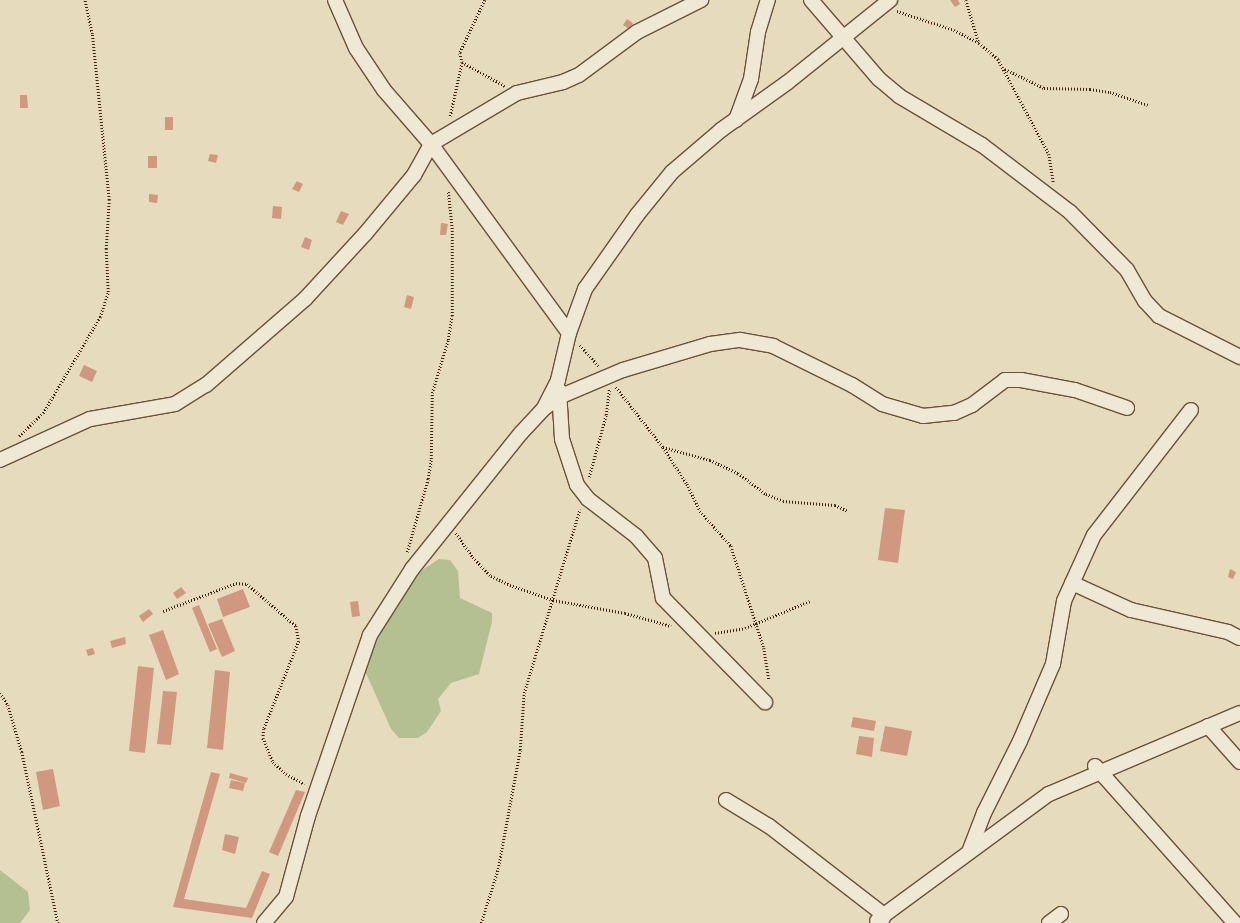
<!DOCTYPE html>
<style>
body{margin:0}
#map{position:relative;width:1240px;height:923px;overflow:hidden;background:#e6dcbd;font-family:"Sorts Mill Goudy",serif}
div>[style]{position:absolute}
.green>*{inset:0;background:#b4c092}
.building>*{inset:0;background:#d09781}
.path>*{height:2.5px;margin-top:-1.25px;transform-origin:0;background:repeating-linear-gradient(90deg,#43230f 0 1px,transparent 0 3px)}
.roads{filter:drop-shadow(1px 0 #6c513a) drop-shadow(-1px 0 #6c513a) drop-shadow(0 1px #6c513a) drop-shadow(0 -1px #6c513a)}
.street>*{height:14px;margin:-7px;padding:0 7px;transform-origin:7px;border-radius:7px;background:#efe8d4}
span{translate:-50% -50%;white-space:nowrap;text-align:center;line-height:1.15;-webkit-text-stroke:4px #efe8d4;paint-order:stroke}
</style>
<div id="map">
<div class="green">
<i style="clip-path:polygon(439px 559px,450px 560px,458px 571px,460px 598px,492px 613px,492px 622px,479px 674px,451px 683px,438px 699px,441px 711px,427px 732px,418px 738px,399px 738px,391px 729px,365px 671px,371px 644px,419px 572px)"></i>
<i style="clip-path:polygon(0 870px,28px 892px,30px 910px,20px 923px,0 923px)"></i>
</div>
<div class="building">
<i style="clip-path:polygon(950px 0,958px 0,960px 4px,955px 7px)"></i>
<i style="clip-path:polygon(627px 19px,633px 23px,629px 29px,623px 25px)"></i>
<i style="clip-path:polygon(20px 95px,27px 95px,28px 108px,20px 108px)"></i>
<i style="clip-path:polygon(165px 117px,173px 117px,173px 130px,165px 130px)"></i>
<i style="clip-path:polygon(210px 154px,218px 155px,216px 163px,208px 161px)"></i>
<i style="clip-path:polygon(148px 156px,157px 156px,157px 168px,148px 168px)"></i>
<i style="clip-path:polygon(297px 181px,303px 184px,299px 192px,292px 189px)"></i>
<i style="clip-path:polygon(149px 194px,158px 195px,157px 203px,149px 202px)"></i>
<i style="clip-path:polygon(273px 206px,282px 207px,281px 219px,272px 218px)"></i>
<i style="clip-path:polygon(341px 211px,349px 214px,343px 225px,336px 222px)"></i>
<i style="clip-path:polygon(441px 223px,448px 224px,446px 235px,440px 235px)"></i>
<i style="clip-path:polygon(305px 237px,312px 240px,309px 250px,301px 247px)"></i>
<i style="clip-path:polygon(407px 295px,414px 297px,411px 309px,404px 307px)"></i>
<i style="clip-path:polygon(84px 365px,97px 371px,92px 382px,79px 376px)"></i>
<i style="clip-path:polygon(885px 508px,905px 510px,898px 563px,878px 560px)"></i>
<i style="clip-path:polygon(1230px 569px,1236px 572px,1233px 579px,1228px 577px)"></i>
<i style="clip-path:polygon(181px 587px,186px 593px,177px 599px,173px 593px)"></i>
<i style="clip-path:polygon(243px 589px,250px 607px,223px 617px,217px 599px)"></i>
<i style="clip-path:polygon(358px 601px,360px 616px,352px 617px,350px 602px)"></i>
<i style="clip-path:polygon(199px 605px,217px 649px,210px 652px,192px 608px)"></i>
<i style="clip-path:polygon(149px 609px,153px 614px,143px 622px,139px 616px)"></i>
<i style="clip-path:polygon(222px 619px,235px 651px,222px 657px,208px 624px)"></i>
<i style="clip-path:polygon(163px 630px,179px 674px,166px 680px,149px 635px)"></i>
<i style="clip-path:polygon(125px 637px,126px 644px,112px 648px,110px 641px)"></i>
<i style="clip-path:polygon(93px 648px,95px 654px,88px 656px,86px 650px)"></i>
<i style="clip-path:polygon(138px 666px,154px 668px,145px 753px,129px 751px)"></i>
<i style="clip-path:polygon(215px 670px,230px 672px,223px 750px,207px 748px)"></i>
<i style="clip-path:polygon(163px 691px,177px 692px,171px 745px,157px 744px)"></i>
<i style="clip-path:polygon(853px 717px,876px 721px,874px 731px,851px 727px)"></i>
<i style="clip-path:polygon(885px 726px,912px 731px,907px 756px,880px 751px)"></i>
<i style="clip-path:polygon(859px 736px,874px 738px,872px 757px,856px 754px)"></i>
<i style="clip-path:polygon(53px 769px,60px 806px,43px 810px,36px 772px)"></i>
<i style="clip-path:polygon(211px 772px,220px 774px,184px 899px,246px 908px,262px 871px,270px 874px,252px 918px,173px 907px)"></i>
<i style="clip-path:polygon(230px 773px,248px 778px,246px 783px,229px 778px)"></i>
<i style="clip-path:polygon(231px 780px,245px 783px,243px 791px,229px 788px)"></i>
<i style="clip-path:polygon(296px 790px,305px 792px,278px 856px,269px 852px)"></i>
<i style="clip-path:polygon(225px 834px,239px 837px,235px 854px,222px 850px)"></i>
</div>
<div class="path">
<i style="left:485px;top:0;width:59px;rotate:115.3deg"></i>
<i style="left:460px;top:53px;width:9px;rotate:77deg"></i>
<i style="left:462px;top:62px;width:49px;rotate:29.2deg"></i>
<i style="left:966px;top:0;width:45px;rotate:73.2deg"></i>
<i style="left:897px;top:11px;width:60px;rotate:18.4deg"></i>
<i style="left:954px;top:30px;width:28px;rotate:27deg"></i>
<i style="left:979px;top:43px;width:25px;rotate:40deg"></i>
<i style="left:998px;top:59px;width:108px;rotate:61.8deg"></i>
<i style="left:1049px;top:154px;width:30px;rotate:81deg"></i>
<i style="left:1005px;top:69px;width:43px;rotate:26deg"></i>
<i style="left:1044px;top:88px;width:46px;rotate:1.2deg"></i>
<i style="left:1090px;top:89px;width:20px;rotate:9deg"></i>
<i style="left:1110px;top:92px;width:40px;rotate:18.9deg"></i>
<i style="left:450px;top:116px;width:55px;rotate:-77.5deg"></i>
<i style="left:580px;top:345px;width:28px;rotate:48deg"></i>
<i style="left:616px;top:387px;width:76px;rotate:51.9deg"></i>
<i style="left:663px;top:447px;width:44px;rotate:57deg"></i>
<i style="left:687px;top:484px;width:30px;rotate:64deg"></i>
<i style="left:700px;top:511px;width:47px;rotate:48.5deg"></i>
<i style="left:731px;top:546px;width:107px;rotate:72.1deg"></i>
<i style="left:764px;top:648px;width:33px;rotate:81deg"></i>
<i style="left:19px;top:436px;width:33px;rotate:-44deg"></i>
<i style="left:43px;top:413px;width:112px;rotate:-59.3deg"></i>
<i style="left:100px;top:317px;width:26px;rotate:-72deg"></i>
<i style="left:108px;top:292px;width:43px;rotate:-92.7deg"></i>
<i style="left:106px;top:249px;width:49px;rotate:-86.5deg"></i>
<i style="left:109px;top:200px;width:167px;rotate:-95.8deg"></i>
<i style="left:92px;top:34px;width:35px;rotate:-102deg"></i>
<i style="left:663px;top:447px;width:49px;rotate:15.5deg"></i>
<i style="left:710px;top:460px;width:31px;rotate:25deg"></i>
<i style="left:738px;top:473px;width:35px;rotate:37deg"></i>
<i style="left:766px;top:494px;width:18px;rotate:22deg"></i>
<i style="left:783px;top:501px;width:52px;rotate:4.4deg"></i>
<i style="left:835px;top:505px;width:14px;rotate:25deg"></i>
<i style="left:589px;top:477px;width:64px;rotate:-74.7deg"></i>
<i style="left:606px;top:415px;width:26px;rotate:-83deg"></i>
<i style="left:456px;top:533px;width:29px;rotate:55deg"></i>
<i style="left:473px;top:557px;width:26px;rotate:47deg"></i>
<i style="left:491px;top:576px;width:21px;rotate:25deg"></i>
<i style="left:510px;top:585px;width:46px;rotate:19.2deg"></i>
<i style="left:553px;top:600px;width:73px;rotate:10.2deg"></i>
<i style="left:625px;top:613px;width:48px;rotate:15.8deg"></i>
<i style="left:407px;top:552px;width:76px;rotate:-74deg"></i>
<i style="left:428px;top:479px;width:20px;rotate:-81deg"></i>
<i style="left:431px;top:459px;width:66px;rotate:-89.1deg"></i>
<i style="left:432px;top:393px;width:55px;rotate:-73.2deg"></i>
<i style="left:448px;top:340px;width:24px;rotate:-81deg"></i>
<i style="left:452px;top:316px;width:87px;rotate:-90deg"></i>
<i style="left:452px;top:229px;width:38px;rotate:-96deg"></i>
<i style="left:163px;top:611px;width:78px;rotate:-21deg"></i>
<i style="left:236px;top:583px;width:11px;rotate:5deg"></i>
<i style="left:247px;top:584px;width:65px;rotate:40.6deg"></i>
<i style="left:296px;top:626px;width:15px;rotate:79deg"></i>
<i style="left:299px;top:641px;width:95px;rotate:111.7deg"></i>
<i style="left:264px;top:729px;width:9px;rotate:96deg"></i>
<i style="left:263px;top:738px;width:26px;rotate:67deg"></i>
<i style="left:273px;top:762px;width:18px;rotate:43deg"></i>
<i style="left:286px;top:774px;width:21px;rotate:28deg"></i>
<i style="left:715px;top:633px;width:30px;rotate:-9deg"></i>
<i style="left:745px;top:628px;width:70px;rotate:-22.6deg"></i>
<i style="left:0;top:693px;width:14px;rotate:56deg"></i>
<i style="left:8px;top:705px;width:49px;rotate:73.4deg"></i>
<i style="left:22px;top:752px;width:175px;rotate:78.1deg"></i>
<i style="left:481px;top:923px;width:57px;rotate:-72.5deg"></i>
<i style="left:498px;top:869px;width:121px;rotate:-79.5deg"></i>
<i style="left:520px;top:750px;width:57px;rotate:-86deg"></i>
<i style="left:524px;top:693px;width:192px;rotate:-73.1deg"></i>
</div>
<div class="roads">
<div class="street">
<i style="left:335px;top:0;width:52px;rotate:66.4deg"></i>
<i style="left:356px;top:48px;width:50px;rotate:56.3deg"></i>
<i style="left:384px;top:90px;width:72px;rotate:49deg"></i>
<i style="left:431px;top:144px;width:234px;rotate:53.9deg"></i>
<i style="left:811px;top:0;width:104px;rotate:49.3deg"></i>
<i style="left:879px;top:79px;width:26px;rotate:40deg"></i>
<i style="left:899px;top:96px;width:96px;rotate:30.6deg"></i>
<i style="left:982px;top:145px;width:111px;rotate:37.3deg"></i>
<i style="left:1070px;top:212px;width:81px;rotate:45.5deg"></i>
<i style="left:1127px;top:270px;width:36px;rotate:60deg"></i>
<i style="left:1145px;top:301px;width:21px;rotate:47deg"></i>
<i style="left:1159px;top:316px;width:91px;rotate:26.8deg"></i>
<i style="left:736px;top:120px;width:44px;rotate:-69.9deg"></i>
<i style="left:751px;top:79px;width:48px;rotate:-81.5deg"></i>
<i style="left:758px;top:32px;width:34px;rotate:-73deg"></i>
<i style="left:559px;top:390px;width:49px;rotate:86.5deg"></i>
<i style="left:562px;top:439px;width:48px;rotate:71.9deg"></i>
<i style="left:577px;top:485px;width:18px;rotate:52deg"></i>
<i style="left:588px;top:499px;width:61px;rotate:37.6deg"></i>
<i style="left:636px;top:536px;width:29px;rotate:49deg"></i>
<i style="left:655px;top:558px;width:41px;rotate:78.7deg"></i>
<i style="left:663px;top:598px;width:146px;rotate:45.6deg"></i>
<i style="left:546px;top:407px;width:16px;rotate:-38deg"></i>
<i style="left:559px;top:397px;width:69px;rotate:-22.9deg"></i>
<i style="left:623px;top:370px;width:91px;rotate:-16.6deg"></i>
<i style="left:710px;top:344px;width:30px;rotate:-8deg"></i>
<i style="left:740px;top:340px;width:34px;rotate:10deg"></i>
<i style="left:773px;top:346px;width:88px;rotate:26.3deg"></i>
<i style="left:852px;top:385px;width:36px;rotate:32deg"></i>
<i style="left:882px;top:404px;width:43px;rotate:16.3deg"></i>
<i style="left:923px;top:416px;width:31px;rotate:-6deg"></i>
<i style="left:954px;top:413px;width:20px;rotate:-24deg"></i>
<i style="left:972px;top:405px;width:41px;rotate:-37.1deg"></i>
<i style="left:1005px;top:380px;width:16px"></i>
<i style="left:1021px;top:380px;width:55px;rotate:10.5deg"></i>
<i style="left:1075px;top:390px;width:55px;rotate:19.1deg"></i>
<i style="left:0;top:460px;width:99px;rotate:-24.5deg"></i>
<i style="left:90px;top:419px;width:86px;rotate:-10deg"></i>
<i style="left:175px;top:404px;width:36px;rotate:-32deg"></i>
<i style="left:206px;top:385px;width:131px;rotate:-41deg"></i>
<i style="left:305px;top:299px;width:88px;rotate:-47.3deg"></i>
<i style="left:365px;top:234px;width:77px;rotate:-50.3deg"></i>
<i style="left:414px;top:175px;width:35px;rotate:-61deg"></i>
<i style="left:431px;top:144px;width:100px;rotate:-30.7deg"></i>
<i style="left:517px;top:93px;width:47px;rotate:-13.4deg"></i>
<i style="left:563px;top:82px;width:17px;rotate:-24deg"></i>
<i style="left:579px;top:75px;width:72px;rotate:-36.6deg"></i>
<i style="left:637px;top:32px;width:72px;rotate:-26.6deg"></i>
<i style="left:1072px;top:583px;width:65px;rotate:24.6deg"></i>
<i style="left:1131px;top:610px;width:99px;rotate:12.8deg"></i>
<i style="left:1228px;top:632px;width:13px;rotate:27deg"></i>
<i style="left:1208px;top:726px;width:48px;rotate:48.4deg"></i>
<i style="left:1095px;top:766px;width:210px;rotate:48.3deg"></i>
<i style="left:726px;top:800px;width:50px;rotate:31.2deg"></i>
<i style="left:769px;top:826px;width:145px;rotate:37.7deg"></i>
<i style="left:884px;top:915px;width:9px;rotate:139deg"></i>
<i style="left:969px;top:852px;width:42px;rotate:-69deg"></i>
<i style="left:984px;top:813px;width:80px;rotate:-63.4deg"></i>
<i style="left:1020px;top:741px;width:84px;rotate:-66.8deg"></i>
<i style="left:1053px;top:664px;width:64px;rotate:-80.1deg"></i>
<i style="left:1064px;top:601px;width:72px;rotate:-65.6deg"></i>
<i style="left:1094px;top:535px;width:158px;rotate:-52.2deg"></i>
<i style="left:264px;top:923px;width:34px;rotate:-50deg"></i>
<i style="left:286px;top:897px;width:84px;rotate:-74.8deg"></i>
<i style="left:308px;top:816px;width:191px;rotate:-71.1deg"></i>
<i style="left:370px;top:635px;width:78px;rotate:-57.5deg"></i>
<i style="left:412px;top:569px;width:174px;rotate:-51.3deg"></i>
<i style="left:521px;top:433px;width:34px;rotate:-47deg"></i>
<i style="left:544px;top:408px;width:31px;rotate:-63deg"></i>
<i style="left:558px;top:380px;width:48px;rotate:-76.8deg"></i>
<i style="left:569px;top:333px;width:47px;rotate:-70deg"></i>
<i style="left:585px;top:289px;width:90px;rotate:-54.9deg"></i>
<i style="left:637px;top:215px;width:55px;rotate:-50.9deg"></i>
<i style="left:672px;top:172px;width:65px;rotate:-40.6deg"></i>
<i style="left:721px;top:130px;width:82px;rotate:-35.6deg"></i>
<i style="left:788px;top:82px;width:131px;rotate:-38.8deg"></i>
<i style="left:881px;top:923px;width:9px;rotate:-69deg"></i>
<i style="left:884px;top:915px;width:205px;rotate:-36.3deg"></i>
<i style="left:1049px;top:794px;width:207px;rotate:-23deg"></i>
<i style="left:1049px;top:923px;width:15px;rotate:-37deg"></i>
</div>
</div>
</div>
